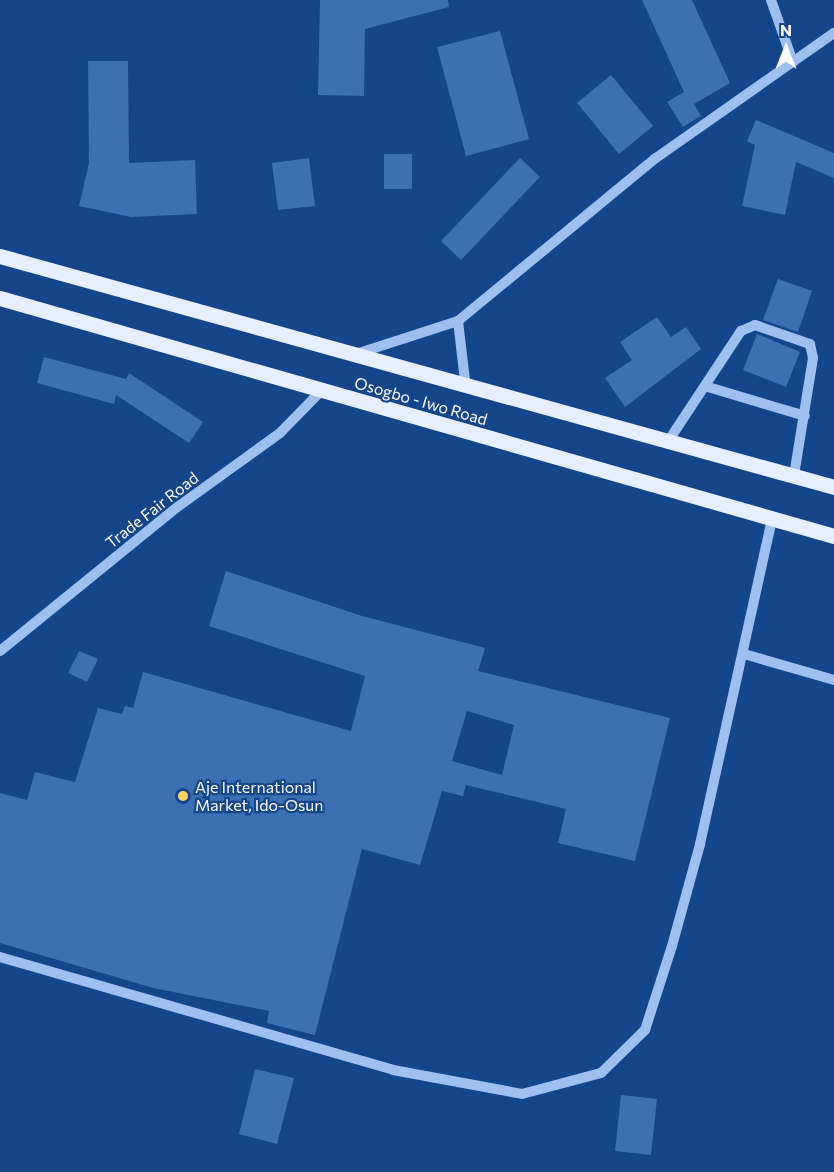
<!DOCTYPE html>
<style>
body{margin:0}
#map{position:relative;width:834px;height:1172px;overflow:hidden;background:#15458b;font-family:Commissioner,sans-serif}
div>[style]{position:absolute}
.building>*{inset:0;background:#3d6fb4}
.minor>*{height:10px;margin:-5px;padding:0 5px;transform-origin:5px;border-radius:5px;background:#9ec0ef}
.major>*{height:15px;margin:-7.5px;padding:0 7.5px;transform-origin:7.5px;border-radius:7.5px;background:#e6efff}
.dots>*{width:16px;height:16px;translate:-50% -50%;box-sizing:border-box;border:3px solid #15458b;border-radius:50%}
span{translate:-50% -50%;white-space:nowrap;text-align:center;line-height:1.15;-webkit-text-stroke:4.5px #15458b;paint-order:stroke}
.street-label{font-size:16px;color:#fff}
.poi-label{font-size:16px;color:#fff}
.left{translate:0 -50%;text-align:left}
.north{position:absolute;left:756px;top:18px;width:60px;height:60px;-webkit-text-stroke:4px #15458b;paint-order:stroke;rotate:0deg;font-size:16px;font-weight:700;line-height:24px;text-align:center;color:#fff}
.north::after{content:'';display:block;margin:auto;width:21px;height:27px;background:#fff;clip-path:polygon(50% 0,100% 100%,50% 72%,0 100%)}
</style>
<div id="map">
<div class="building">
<i style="clip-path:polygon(320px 0,448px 0,449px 7px,365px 29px,364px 96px,318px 95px)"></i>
<i style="clip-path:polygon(642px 0,692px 0,730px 83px,694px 104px,701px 116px,683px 127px,667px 102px,684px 92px)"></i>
<i style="clip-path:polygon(500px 31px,529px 139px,466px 156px,437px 47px)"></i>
<i style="clip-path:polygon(88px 61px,128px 61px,129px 163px,195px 160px,197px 214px,131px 217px,79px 206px,89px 163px)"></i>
<i style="clip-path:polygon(611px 75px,653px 126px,619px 154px,577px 103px)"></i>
<i style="clip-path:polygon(756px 120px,834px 153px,834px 178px,796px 162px,785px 215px,742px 206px,755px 145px,747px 141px)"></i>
<i style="clip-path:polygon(384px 154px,412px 154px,412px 189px,384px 189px)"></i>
<i style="clip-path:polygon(309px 158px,315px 206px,278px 210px,272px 163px)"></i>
<i style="clip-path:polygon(520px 158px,540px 177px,461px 260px,441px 241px)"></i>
<i style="clip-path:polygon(778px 279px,812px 291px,798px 332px,763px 320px)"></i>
<i style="clip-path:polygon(657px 317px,671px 337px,686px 327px,701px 349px,625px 407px,605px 378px,632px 360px,620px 342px)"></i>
<i style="clip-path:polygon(757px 334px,800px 352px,786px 387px,743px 370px)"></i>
<i style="clip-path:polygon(44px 357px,126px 379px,129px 373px,203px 422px,189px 443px,116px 395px,114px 404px,37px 383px)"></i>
<i style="clip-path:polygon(evenodd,226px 571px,362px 616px,485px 648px,478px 671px,670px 718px,635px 861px,558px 843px,566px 809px,466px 785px,463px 796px,442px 791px,420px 865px,362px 849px,315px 1035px,267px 1023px,269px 1011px,153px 988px,0 943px,0 793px,27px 800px,35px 772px,75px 782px,98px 708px,122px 714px,125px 706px,133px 708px,143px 672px,351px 731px,365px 676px,209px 626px,226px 571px,467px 711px,514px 725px,502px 775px,452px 761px,467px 711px)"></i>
<i style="clip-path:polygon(79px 651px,98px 659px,87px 682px,68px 673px)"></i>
<i style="clip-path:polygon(255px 1069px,294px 1078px,277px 1144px,239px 1134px)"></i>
<i style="clip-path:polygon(621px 1095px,657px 1099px,651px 1155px,615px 1151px)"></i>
</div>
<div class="minor">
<i style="left:771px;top:0;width:66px;rotate:70.5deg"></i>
<i style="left:458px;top:321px;width:60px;rotate:83.3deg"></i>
<i style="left:359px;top:353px;width:104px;rotate:-17.9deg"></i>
<i style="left:458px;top:321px;width:256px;rotate:-39.5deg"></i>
<i style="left:656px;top:158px;width:218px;rotate:-35.1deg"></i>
<i style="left:708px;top:387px;width:101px;rotate:16.6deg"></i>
<i style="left:669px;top:440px;width:131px;rotate:-56.6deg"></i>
<i style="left:741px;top:331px;width:15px;rotate:-23deg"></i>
<i style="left:755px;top:325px;width:58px;rotate:19.1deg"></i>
<i style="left:810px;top:344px;width:14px;rotate:78deg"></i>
<i style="left:813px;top:358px;width:119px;rotate:99.2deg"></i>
<i style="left:0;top:651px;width:227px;rotate:-39.1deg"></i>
<i style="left:176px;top:508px;width:128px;rotate:-35.8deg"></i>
<i style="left:280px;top:433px;width:59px;rotate:-45.7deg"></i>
<i style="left:744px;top:654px;width:94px;rotate:16.1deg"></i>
<i style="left:0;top:957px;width:409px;rotate:16deg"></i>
<i style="left:393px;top:1070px;width:131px;rotate:10.5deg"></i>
<i style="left:522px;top:1094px;width:82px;rotate:-14.9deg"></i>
<i style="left:601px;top:1073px;width:62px;rotate:-44.3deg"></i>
<i style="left:645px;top:1030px;width:88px;rotate:-72.2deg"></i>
<i style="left:672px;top:946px;width:106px;rotate:-74.6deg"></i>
<i style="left:700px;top:844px;width:333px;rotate:-77.5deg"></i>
</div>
<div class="major">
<i style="left:0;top:256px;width:865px;rotate:15.48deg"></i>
<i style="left:0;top:298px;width:867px;rotate:15.93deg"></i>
</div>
<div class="dots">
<i style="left:183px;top:796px;background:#ffd55c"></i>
</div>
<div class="street-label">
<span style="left:421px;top:401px;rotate:16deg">Osogbo - Iwo Road</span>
<span style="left:152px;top:510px;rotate:-38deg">Trade Fair Road</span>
</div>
<div class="poi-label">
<span class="left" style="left:195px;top:796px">Aje International<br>Market, Ido-Osun</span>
</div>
<div class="north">N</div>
</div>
